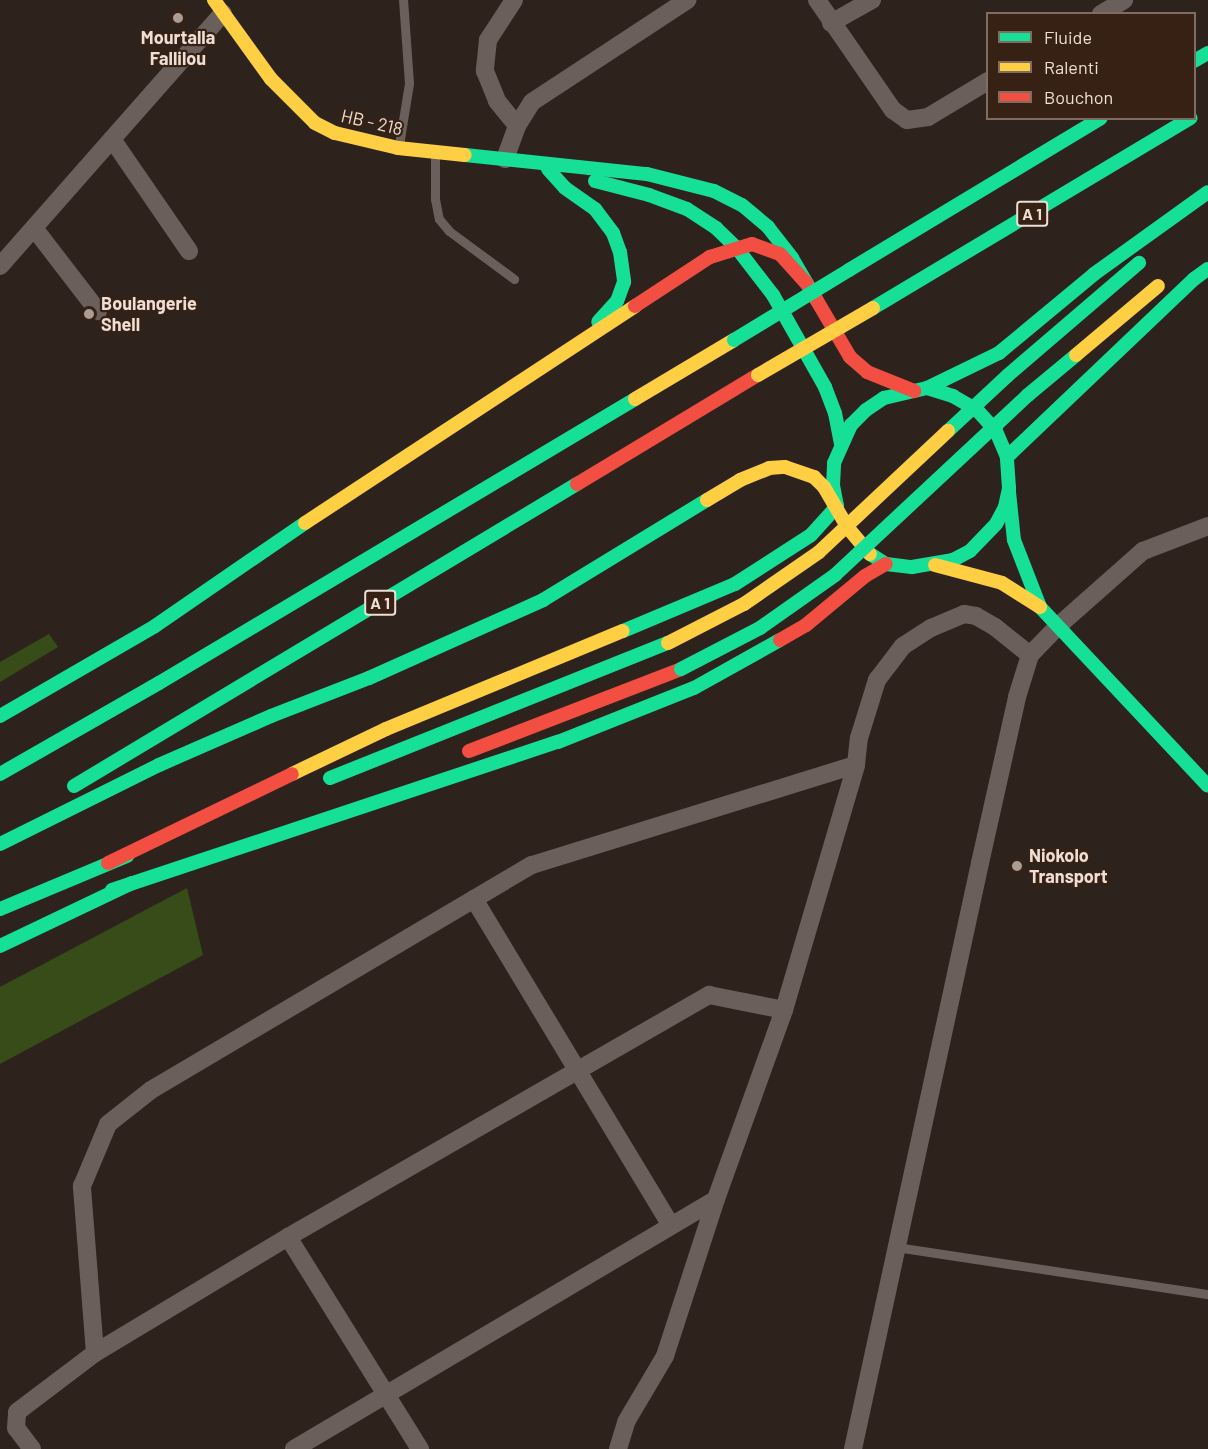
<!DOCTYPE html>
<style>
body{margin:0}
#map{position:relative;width:1208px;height:1449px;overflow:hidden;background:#2e231c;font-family:Barlow,sans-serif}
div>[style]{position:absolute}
.green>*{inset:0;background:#384c19}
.lane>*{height:9px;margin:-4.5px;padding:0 4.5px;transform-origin:4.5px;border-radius:4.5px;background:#6b5f5c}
.street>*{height:18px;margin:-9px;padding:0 9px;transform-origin:9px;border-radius:9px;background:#6b5f5c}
.fast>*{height:14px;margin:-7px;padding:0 7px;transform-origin:7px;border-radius:7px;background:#16e098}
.slow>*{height:14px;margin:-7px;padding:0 7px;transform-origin:7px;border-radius:7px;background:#ffcf43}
.jam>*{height:14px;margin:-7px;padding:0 7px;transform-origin:7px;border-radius:7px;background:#f24e42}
.fast-bridge>*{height:14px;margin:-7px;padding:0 7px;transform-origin:7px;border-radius:7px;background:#16e098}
.slow-bridge>*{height:14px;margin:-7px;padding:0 7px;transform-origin:7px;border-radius:7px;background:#ffcf43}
.dots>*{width:16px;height:16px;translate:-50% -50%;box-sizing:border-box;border:3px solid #362114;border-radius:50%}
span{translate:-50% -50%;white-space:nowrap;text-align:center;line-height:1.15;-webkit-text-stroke:4.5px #362114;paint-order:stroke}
.shield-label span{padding:2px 4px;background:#362114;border:2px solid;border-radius:4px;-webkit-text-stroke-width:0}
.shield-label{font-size:16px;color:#edded6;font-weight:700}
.poi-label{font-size:18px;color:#edded6;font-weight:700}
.left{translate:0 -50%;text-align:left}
.street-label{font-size:18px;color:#edded6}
.legend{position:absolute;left:986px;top:12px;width:210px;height:108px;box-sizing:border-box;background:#362114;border:2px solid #7f6d62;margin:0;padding:8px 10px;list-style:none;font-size:18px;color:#edded6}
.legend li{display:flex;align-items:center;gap:12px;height:30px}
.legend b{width:30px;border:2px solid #7f6d62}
</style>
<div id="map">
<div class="green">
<i style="clip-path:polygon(49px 634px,58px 647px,0 682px,0 662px)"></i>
<i style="clip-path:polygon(187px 888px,203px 955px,0 1064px,0 987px)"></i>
</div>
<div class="lane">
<i style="left:399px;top:145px;width:63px;rotate:-80.8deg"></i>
<i style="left:409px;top:83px;width:83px;rotate:-94.1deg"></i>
<i style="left:435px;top:154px;width:45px;rotate:90deg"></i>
<i style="left:435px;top:199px;width:20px;rotate:79deg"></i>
<i style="left:439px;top:219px;width:16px;rotate:50deg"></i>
<i style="left:449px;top:231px;width:81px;rotate:36.4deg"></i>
<i style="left:896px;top:1247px;width:316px;rotate:8.6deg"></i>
</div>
<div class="street">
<i style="left:514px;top:0;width:48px;rotate:123deg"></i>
<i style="left:488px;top:40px;width:31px;rotate:96deg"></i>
<i style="left:485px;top:71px;width:32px;rotate:68deg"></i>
<i style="left:497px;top:101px;width:32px;rotate:51deg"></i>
<i style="left:817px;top:0;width:134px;rotate:55.4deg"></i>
<i style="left:893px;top:110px;width:17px;rotate:36deg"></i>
<i style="left:907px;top:120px;width:21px;rotate:-8deg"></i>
<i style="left:928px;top:117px;width:70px;rotate:-31deg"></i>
<i style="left:1101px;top:14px;width:27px;rotate:-31deg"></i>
<i style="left:831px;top:23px;width:47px;rotate:-29.3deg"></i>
<i style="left:112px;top:139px;width:136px;rotate:55.5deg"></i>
<i style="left:505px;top:159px;width:35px;rotate:-70deg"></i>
<i style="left:517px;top:126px;width:28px;rotate:-58deg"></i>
<i style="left:532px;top:102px;width:186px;rotate:-33.3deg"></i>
<i style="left:34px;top:228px;width:105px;rotate:52.4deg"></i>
<i style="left:0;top:266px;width:337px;rotate:-48.6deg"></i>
<i style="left:474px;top:899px;width:381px;rotate:58.9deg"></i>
<i style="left:288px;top:1237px;width:250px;rotate:58.1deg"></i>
<i style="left:95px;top:1353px;width:168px;rotate:-94.5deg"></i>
<i style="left:82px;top:1186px;width:67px;rotate:-67.2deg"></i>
<i style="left:108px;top:1124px;width:55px;rotate:-38.3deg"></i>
<i style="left:151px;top:1090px;width:442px;rotate:-30.6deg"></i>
<i style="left:532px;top:865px;width:339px;rotate:-17.2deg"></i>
<i style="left:32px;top:1449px;width:26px;rotate:-127deg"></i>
<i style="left:16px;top:1428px;width:16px;rotate:-86deg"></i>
<i style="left:17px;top:1412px;width:98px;rotate:-37.1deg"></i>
<i style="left:95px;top:1353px;width:225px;rotate:-31deg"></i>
<i style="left:288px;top:1237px;width:486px;rotate:-29.9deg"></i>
<i style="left:709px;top:995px;width:76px;rotate:11.3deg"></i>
<i style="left:294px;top:1449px;width:490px;rotate:-30.6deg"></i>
<i style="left:618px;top:1449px;width:28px;rotate:-73deg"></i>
<i style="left:626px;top:1422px;width:77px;rotate:-59.4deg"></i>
<i style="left:665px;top:1356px;width:165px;rotate:-72deg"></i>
<i style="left:716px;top:1199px;width:201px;rotate:-70.2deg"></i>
<i style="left:784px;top:1010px;width:255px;rotate:-73.6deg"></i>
<i style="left:856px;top:765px;width:27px;rotate:-84deg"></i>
<i style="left:859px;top:738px;width:61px;rotate:-72.8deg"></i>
<i style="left:877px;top:680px;width:43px;rotate:-52.6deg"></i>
<i style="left:903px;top:646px;width:33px;rotate:-33deg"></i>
<i style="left:931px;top:628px;width:36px;rotate:-23deg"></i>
<i style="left:964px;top:614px;width:12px;rotate:9deg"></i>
<i style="left:976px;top:616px;width:22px;rotate:30deg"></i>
<i style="left:995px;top:627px;width:45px;rotate:38.7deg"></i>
<i style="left:853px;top:1449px;width:600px;rotate:-77.77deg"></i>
<i style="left:980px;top:863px;width:170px;rotate:-77.4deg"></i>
<i style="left:1017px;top:697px;width:44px;rotate:-72.8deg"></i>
<i style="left:1030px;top:655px;width:39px;rotate:-46deg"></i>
<i style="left:1057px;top:627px;width:115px;rotate:-41.5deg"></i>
<i style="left:1143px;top:551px;width:70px;rotate:-21deg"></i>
</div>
<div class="fast">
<i style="left:1194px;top:61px;width:16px;rotate:-30deg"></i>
<i style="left:465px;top:155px;width:183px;rotate:6deg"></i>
<i style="left:647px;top:174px;width:69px;rotate:14.2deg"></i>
<i style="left:714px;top:191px;width:31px;rotate:27deg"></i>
<i style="left:742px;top:205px;width:34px;rotate:40deg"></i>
<i style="left:768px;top:227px;width:39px;rotate:52deg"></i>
<i style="left:792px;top:258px;width:48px;rotate:59.7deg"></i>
<i style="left:548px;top:169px;width:25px;rotate:48deg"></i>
<i style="left:565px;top:188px;width:37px;rotate:35deg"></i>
<i style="left:595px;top:209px;width:30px;rotate:53deg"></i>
<i style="left:613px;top:233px;width:20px;rotate:70deg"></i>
<i style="left:620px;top:252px;width:30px;rotate:82deg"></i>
<i style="left:624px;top:282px;width:20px;rotate:110deg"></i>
<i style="left:617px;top:301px;width:28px;rotate:132deg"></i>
<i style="left:595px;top:181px;width:56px;rotate:14.5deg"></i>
<i style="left:649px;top:195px;width:40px;rotate:20.2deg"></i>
<i style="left:687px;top:209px;width:35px;rotate:33deg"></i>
<i style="left:716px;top:228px;width:28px;rotate:44deg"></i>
<i style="left:736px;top:247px;width:61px;rotate:52.4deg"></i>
<i style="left:773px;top:295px;width:106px;rotate:60.5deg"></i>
<i style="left:825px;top:387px;width:28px;rotate:69deg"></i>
<i style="left:835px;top:413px;width:31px;rotate:79deg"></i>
<i style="left:849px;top:270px;width:294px;rotate:-31.1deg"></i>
<i style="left:873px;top:308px;width:370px;rotate:-30.9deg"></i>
<i style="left:1007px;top:457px;width:258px;rotate:-43.6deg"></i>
<i style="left:1194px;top:279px;width:17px;rotate:-36deg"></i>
<i style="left:1009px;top:492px;width:48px;rotate:84.1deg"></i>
<i style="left:1014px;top:540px;width:72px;rotate:68.8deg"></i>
<i style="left:1040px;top:607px;width:245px;rotate:46.8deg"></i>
<i style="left:837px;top:506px;width:21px;rotate:-101deg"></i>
<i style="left:833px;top:485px;width:22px;rotate:-87deg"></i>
<i style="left:834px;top:463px;width:42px;rotate:-65.9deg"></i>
<i style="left:851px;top:425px;width:21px;rotate:-45deg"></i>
<i style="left:866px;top:410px;width:22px;rotate:-34deg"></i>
<i style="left:884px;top:398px;width:44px;rotate:-13.1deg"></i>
<i style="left:927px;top:388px;width:80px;rotate:-25.9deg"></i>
<i style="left:999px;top:353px;width:124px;rotate:-39.7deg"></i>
<i style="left:1094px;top:274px;width:140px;rotate:-35.7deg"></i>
<i style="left:870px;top:554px;width:19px;rotate:32deg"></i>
<i style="left:886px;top:564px;width:26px;rotate:7deg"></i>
<i style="left:912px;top:567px;width:42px;rotate:-9.7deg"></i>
<i style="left:953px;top:560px;width:19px;rotate:-28deg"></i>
<i style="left:970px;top:551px;width:37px;rotate:-46deg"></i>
<i style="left:996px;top:524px;width:19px;rotate:-62deg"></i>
<i style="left:1005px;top:507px;width:19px;rotate:-78deg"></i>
<i style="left:1009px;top:488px;width:31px;rotate:-94deg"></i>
<i style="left:1007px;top:457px;width:28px;rotate:-113deg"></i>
<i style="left:996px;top:431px;width:28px;rotate:-132deg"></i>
<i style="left:977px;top:410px;width:28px;rotate:-150deg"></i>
<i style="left:953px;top:396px;width:27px;rotate:-163deg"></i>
<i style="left:623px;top:631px;width:121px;rotate:-22.8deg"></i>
<i style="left:735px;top:584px;width:90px;rotate:-32.8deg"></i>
<i style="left:811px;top:535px;width:39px;rotate:-48deg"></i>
<i style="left:0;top:716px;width:179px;rotate:-30.1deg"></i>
<i style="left:155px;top:626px;width:182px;rotate:-34.5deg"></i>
<i style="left:0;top:774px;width:183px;rotate:-29.8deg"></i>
<i style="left:159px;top:683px;width:554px;rotate:-30.82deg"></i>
<i style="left:330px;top:778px;width:364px;rotate:-21.8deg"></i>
<i style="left:74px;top:786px;width:587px;rotate:-30.98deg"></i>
<i style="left:0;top:844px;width:178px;rotate:-26.4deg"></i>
<i style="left:159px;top:765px;width:122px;rotate:-23.6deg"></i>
<i style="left:271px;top:716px;width:105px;rotate:-21.2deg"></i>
<i style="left:369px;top:678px;width:191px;rotate:-24.1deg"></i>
<i style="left:543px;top:600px;width:192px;rotate:-31.4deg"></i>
<i style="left:112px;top:890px;width:470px;rotate:-18.4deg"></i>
<i style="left:558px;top:742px;width:146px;rotate:-21.7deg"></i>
<i style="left:694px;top:688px;width:98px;rotate:-29.2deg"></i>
<i style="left:0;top:909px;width:138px;rotate:-22.7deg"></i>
<i style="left:0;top:946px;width:146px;rotate:-25.5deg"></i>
</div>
<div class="slow">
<i style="left:214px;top:0;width:97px;rotate:54.2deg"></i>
<i style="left:271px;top:79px;width:62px;rotate:45deg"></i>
<i style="left:315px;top:123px;width:22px;rotate:27deg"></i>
<i style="left:335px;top:133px;width:65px;rotate:13.4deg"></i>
<i style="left:398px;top:148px;width:67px;rotate:6deg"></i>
<i style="left:635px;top:399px;width:115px;rotate:-30.8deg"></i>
<i style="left:707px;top:500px;width:39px;rotate:-31deg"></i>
<i style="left:740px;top:480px;width:31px;rotate:-22deg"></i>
<i style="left:769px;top:468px;width:16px;rotate:-4deg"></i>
<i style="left:785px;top:467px;width:31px;rotate:19deg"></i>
<i style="left:814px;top:477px;width:14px;rotate:45deg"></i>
<i style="left:824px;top:487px;width:48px;rotate:59.7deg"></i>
<i style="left:848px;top:528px;width:34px;rotate:50deg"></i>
<i style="left:305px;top:523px;width:395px;rotate:-33.3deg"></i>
<i style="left:935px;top:565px;width:69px;rotate:15deg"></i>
<i style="left:1002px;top:583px;width:45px;rotate:32.3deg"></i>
<i style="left:292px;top:774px;width:104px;rotate:-25.6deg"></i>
<i style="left:386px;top:729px;width:256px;rotate:-22.5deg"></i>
</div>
<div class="jam">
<i style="left:816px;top:299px;width:67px;rotate:59.6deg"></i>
<i style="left:850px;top:357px;width:23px;rotate:41deg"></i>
<i style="left:867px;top:372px;width:51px;rotate:22deg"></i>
<i style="left:635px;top:306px;width:90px;rotate:-33.2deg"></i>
<i style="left:710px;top:257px;width:44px;rotate:-17.2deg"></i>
<i style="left:752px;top:244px;width:30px;rotate:20deg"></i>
<i style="left:780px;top:254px;width:40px;rotate:48deg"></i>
<i style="left:577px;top:484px;width:211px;rotate:-31.1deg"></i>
<i style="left:780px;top:640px;width:30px;rotate:-30deg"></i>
<i style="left:806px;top:625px;width:77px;rotate:-39.7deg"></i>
<i style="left:865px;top:576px;width:24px;rotate:-30deg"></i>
<i style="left:469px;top:751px;width:227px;rotate:-21.1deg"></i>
<i style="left:108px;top:863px;width:204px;rotate:-25.8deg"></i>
</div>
<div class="fast-bridge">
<i style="left:734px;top:340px;width:135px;rotate:-31.3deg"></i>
<i style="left:948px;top:431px;width:81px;rotate:-43deg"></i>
<i style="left:1007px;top:376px;width:174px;rotate:-40.6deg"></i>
<i style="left:681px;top:669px;width:89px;rotate:-27.4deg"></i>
<i style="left:760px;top:628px;width:92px;rotate:-35.2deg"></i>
<i style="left:835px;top:575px;width:264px;rotate:-43deg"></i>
<i style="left:1028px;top:395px;width:62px;rotate:-39.8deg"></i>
</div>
<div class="slow-bridge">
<i style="left:1076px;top:355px;width:107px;rotate:-40.1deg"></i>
<i style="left:758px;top:375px;width:133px;rotate:-30.2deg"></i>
<i style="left:668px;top:643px;width:85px;rotate:-27.2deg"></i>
<i style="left:744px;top:604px;width:91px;rotate:-34.7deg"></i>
<i style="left:819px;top:552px;width:177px;rotate:-43.2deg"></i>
</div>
<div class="dots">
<i style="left:178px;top:18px;background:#aa9d95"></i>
<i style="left:89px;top:314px;background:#aa9d95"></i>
<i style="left:1017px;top:866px;background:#aa9d95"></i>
</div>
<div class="shield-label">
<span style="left:1032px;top:214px">A 1</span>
<span style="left:380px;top:603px">A 1</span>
</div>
<div class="poi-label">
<span style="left:178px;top:48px">Mourtalla<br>Fallilou</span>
<span class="left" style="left:101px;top:314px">Boulangerie<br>Shell</span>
<span class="left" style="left:1029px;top:866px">Niokolo<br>Transport</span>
</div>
<div class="street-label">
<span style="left:372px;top:122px;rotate:13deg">HB - 218</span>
</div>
<ul class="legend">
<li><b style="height:8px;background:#16e098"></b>Fluide</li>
<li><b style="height:8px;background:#ffcf43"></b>Ralenti</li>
<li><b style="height:8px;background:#f24e42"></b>Bouchon</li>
</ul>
</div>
